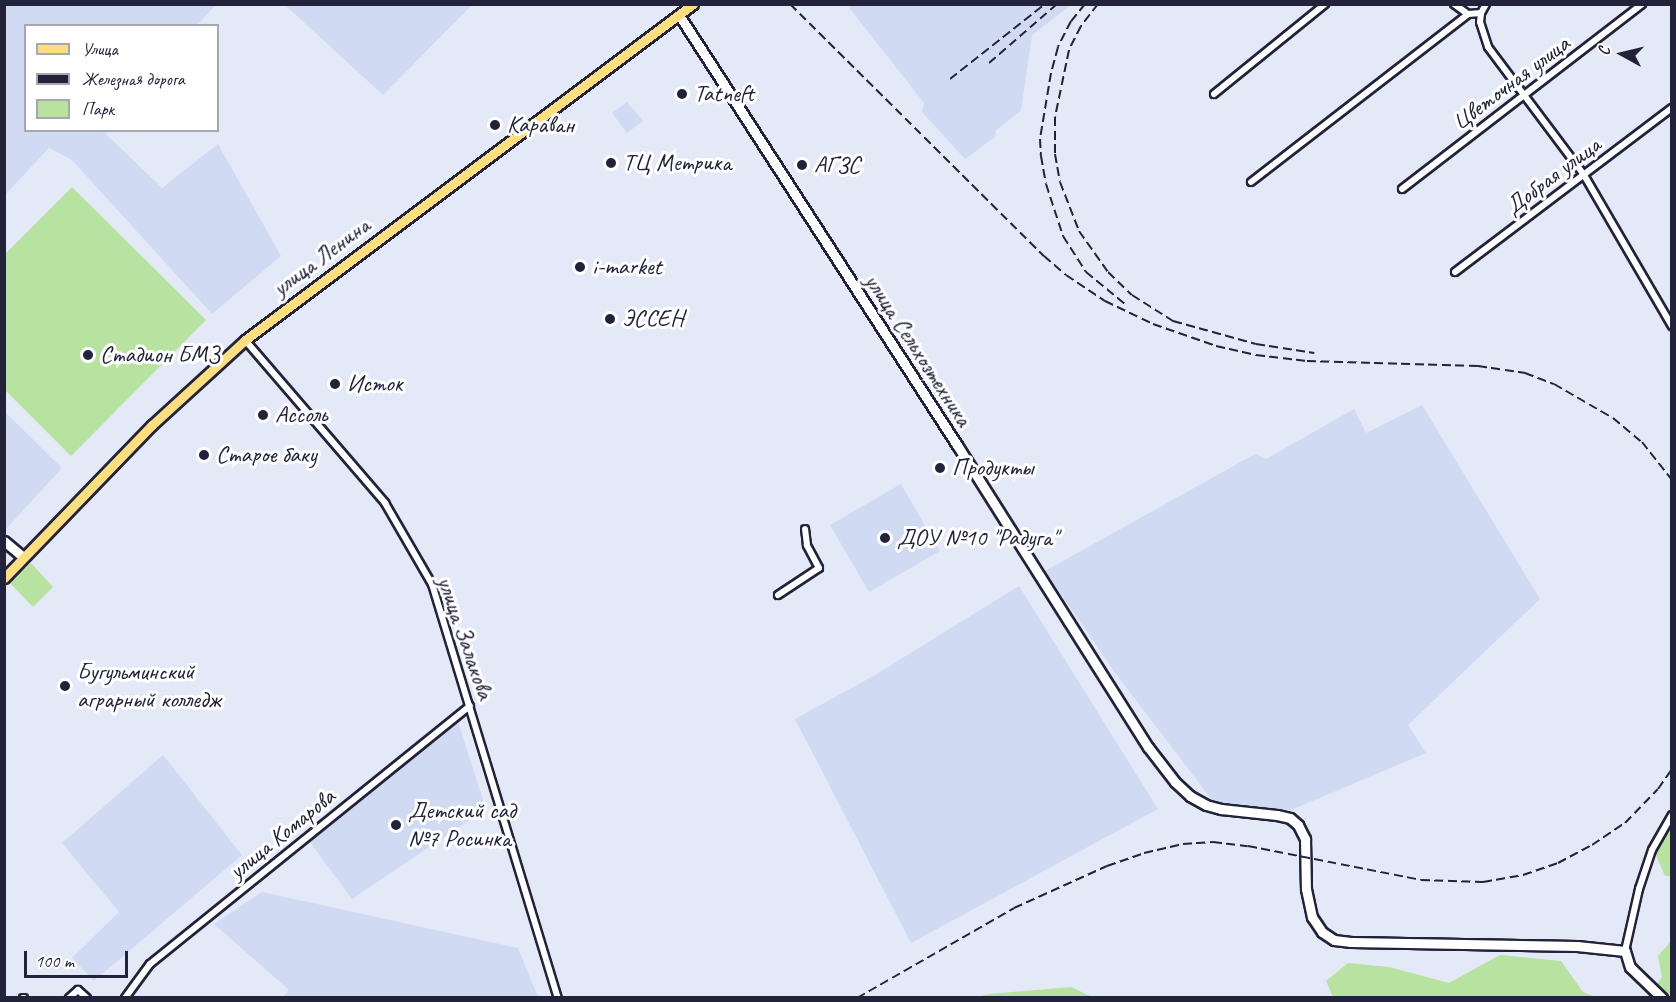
<!DOCTYPE html>
<meta charset="utf-8">
<style>
body{margin:0}
#map{position:relative;width:1676px;height:1002px;overflow:hidden;background:#e4e9f8;font-family:Caveat,sans-serif}
div>[style]{position:absolute}
.built>*{inset:0;background:#d1daf3}
.green>*{inset:0;background:#b8e29f}
.roads{filter:drop-shadow(2px 0 #22223b) drop-shadow(-2px 0 #22223b) drop-shadow(0 2px #22223b) drop-shadow(0 -2px #22223b)}
.street>*{height:6px;margin:-3px;padding:0 3px;transform-origin:3px;border-radius:3px;background:#fff}
.secondary>*{height:9px;margin:-4.5px;padding:0 4.5px;transform-origin:4.5px;border-radius:4.5px;background:#fff}
.primary>*{height:9px;margin:-4.5px;padding:0 4.5px;transform-origin:4.5px;border-radius:4.5px;background:#fedf80}
.rail>*{height:2px;margin-top:-1px;transform-origin:0;background:repeating-linear-gradient(90deg,#22223b 0 9px,transparent 0 13.5px)}
.dots>*{width:16px;height:16px;translate:-50% -50%;box-sizing:border-box;border:3px solid #fff;border-radius:50%}
span{translate:-50% -50%;white-space:nowrap;text-align:center;line-height:1.15;-webkit-text-stroke:6px #fff;paint-order:stroke}
.street-label{font-size:24px;color:#22223b}
.poi-label{font-size:24px;color:#22223b}
.left{translate:0 -50%;text-align:left}
.frame{position:absolute;inset:0;border:6px solid #22223b;pointer-events:none}
.legend{position:absolute;left:24px;top:24px;width:195px;height:108px;box-sizing:border-box;background:#fff;border:2px solid #a7a7b1;margin:0;padding:8px 10px;list-style:none;font-size:18px;color:#22223b}
.legend li{display:flex;align-items:center;gap:12px;height:30px}
.legend b{width:30px;border:2px solid #a7a7b1}
.north{position:absolute;left:1592px;top:24px;width:60px;height:60px;-webkit-text-stroke:4px #fff;paint-order:stroke;rotate:278deg;font-size:16px;font-weight:700;line-height:24px;text-align:center;color:#22223b}
.north::after{content:'';display:block;margin:auto;width:21px;height:27px;background:#22223b;clip-path:polygon(50% 0,100% 100%,50% 72%,0 100%)}
.scale{position:absolute;left:24px;top:951px;width:104px;height:27px;box-sizing:border-box;border:3px solid #22223b;border-top:0;padding-left:8px;font-size:18px;line-height:21px;white-space:nowrap;color:#22223b;-webkit-text-stroke:4px #fff;paint-order:stroke}
</style>
<div id="map">
<div class="built">
<i style="clip-path:polygon(5px 4px,216px 5px,197px 25px,26px 26px,26px 130px,103px 131px,162px 188px,218px 144px,281px 256px,212px 314px,72px 160px,49px 148px,5px 195px)"></i>
<i style="clip-path:polygon(285px 5px,472px 5px,383px 95px)"></i>
<i style="clip-path:polygon(847px 5px,1071px 5px,1032px 35px,1021px 111px,996px 130px,995px 137px,965px 159px,922px 112px,924px 103px)"></i>
<i style="clip-path:polygon(627px 102px,643px 121px,627px 133px,612px 113px)"></i>
<i style="clip-path:polygon(1422px 405px,1540px 599px,1408px 725px,1426px 753px,1291px 810px,1215px 804px,1116px 674px,1045px 571px,1255px 454px,1266px 459px,1354px 409px,1366px 433px)"></i>
<i style="clip-path:polygon(4px 411px,62px 468px,5px 530px,4px 530px)"></i>
<i style="clip-path:polygon(901px 484px,940px 551px,869px 592px,830px 525px)"></i>
<i style="clip-path:polygon(1019px 586px,1158px 809px,911px 943px,795px 719px,875px 675px)"></i>
<i style="clip-path:polygon(458px 722px,486px 809px,352px 899px,309px 841px)"></i>
<i style="clip-path:polygon(163px 755px,242px 855px,94px 981px,72px 958px,119px 912px,62px 843px)"></i>
<i style="clip-path:polygon(262px 892px,518px 948px,538px 997px,283px 997px,289px 990px,214px 924px)"></i>
</div>
<div class="green">
<i style="clip-path:polygon(72px 187px,206px 320px,71px 456px,5px 390px,4px 255px)"></i>
<i style="clip-path:polygon(31px 563px,53px 587px,33px 607px,10px 583px)"></i>
<i style="clip-path:polygon(1671px 823px,1671px 876px,1665px 876px,1655px 853px)"></i>
<i style="clip-path:polygon(1671px 941px,1671px 997px,1647px 998px,1662px 977px,1658px 956px)"></i>
<i style="clip-path:polygon(1500px 955px,1561px 961px,1583px 992px,1596px 997px,1333px 997px,1326px 981px,1348px 963px,1389px 967px,1449px 983px)"></i>
<i style="clip-path:polygon(1071px 987px,1092px 997px,977px 997px,989px 994px)"></i>
</div>
<div class="roads">
<div class="street">
<i style="left:1454px;top:4px;width:17px;rotate:36deg"></i>
<i style="left:1486px;top:4px;width:10px;rotate:119deg"></i>
<i style="left:1481px;top:13px;width:9px;rotate:96deg"></i>
<i style="left:1480px;top:22px;width:26px;rotate:72deg"></i>
<i style="left:1488px;top:47px;width:160px;rotate:53.1deg"></i>
<i style="left:1584px;top:175px;width:175px;rotate:59.8deg"></i>
<i style="left:1214px;top:94px;width:143px;rotate:-39deg"></i>
<i style="left:1251px;top:182px;width:274px;rotate:-37.7deg"></i>
<i style="left:1468px;top:14px;width:13px;rotate:-4deg"></i>
<i style="left:1402px;top:189px;width:303px;rotate:-37.6deg"></i>
<i style="left:1455px;top:272px;width:272px;rotate:-37.1deg"></i>
<i style="left:245px;top:340px;width:215px;rotate:49.3deg"></i>
<i style="left:385px;top:503px;width:94px;rotate:59.9deg"></i>
<i style="left:432px;top:584px;width:433px;rotate:73.1deg"></i>
<i style="left:778px;top:595px;width:49px;rotate:-33.4deg"></i>
<i style="left:819px;top:568px;width:26px;rotate:-118deg"></i>
<i style="left:807px;top:545px;width:16px;rotate:-97deg"></i>
<i style="left:1625px;top:951px;width:64px;rotate:-77.3deg"></i>
<i style="left:1639px;top:889px;width:41px;rotate:-71.6deg"></i>
<i style="left:1652px;top:850px;width:40px;rotate:-60.3deg"></i>
<i style="left:23px;top:998px;width:1px"></i>
<i style="left:69px;top:998px;width:12px;rotate:-42deg"></i>
<i style="left:78px;top:990px;width:12px;rotate:42deg"></i>
<i style="left:125px;top:998px;width:42px;rotate:-53.7deg"></i>
<i style="left:150px;top:964px;width:411px;rotate:-38.9deg"></i>
</div>
<div class="secondary">
<i style="left:679px;top:15px;width:512px;rotate:57.12deg"></i>
<i style="left:957px;top:445px;width:357px;rotate:57.7deg"></i>
<i style="left:1148px;top:747px;width:44px;rotate:52.4deg"></i>
<i style="left:1175px;top:782px;width:21px;rotate:43deg"></i>
<i style="left:1190px;top:796px;width:18px;rotate:29deg"></i>
<i style="left:1206px;top:805px;width:16px;rotate:15deg"></i>
<i style="left:1221px;top:809px;width:56px;rotate:6.1deg"></i>
<i style="left:1277px;top:815px;width:13px;rotate:13deg"></i>
<i style="left:1290px;top:818px;width:11px;rotate:41deg"></i>
<i style="left:1298px;top:825px;width:16px;rotate:63deg"></i>
<i style="left:1305px;top:839px;width:50px;rotate:88.9deg"></i>
<i style="left:1306px;top:889px;width:29px;rotate:78deg"></i>
<i style="left:1312px;top:917px;width:18px;rotate:56deg"></i>
<i style="left:1322px;top:932px;width:14px;rotate:34deg"></i>
<i style="left:1334px;top:940px;width:17px;rotate:7deg"></i>
<i style="left:1351px;top:942px;width:226px;rotate:1deg"></i>
<i style="left:1577px;top:946px;width:48px;rotate:5.9deg"></i>
<i style="left:1625px;top:951px;width:17px;rotate:73deg"></i>
<i style="left:1630px;top:967px;width:45px;rotate:44.1deg"></i>
<i style="left:4px;top:541px;width:25px;rotate:40deg"></i>
</div>
<div class="primary">
<i style="left:4px;top:578px;width:213px;rotate:-46deg"></i>
<i style="left:152px;top:425px;width:126px;rotate:-42.4deg"></i>
<i style="left:245px;top:340px;width:560px;rotate:-36.87deg"></i>
</div>
</div>
<div class="rail">
<i style="left:790px;top:4px;width:358px;rotate:44.8deg"></i>
<i style="left:1044px;top:256px;width:29px;rotate:41deg"></i>
<i style="left:1066px;top:275px;width:47px;rotate:33.7deg"></i>
<i style="left:1105px;top:301px;width:53px;rotate:25.6deg"></i>
<i style="left:1153px;top:324px;width:67px;rotate:19.2deg"></i>
<i style="left:1216px;top:346px;width:41px;rotate:12.7deg"></i>
<i style="left:1256px;top:355px;width:51px;rotate:6.7deg"></i>
<i style="left:1307px;top:361px;width:171px;rotate:1.7deg"></i>
<i style="left:1478px;top:366px;width:48px;rotate:8.5deg"></i>
<i style="left:1525px;top:373px;width:31px;rotate:21deg"></i>
<i style="left:1554px;top:384px;width:68px;rotate:30deg"></i>
<i style="left:1613px;top:418px;width:38px;rotate:40deg"></i>
<i style="left:1642px;top:442px;width:48px;rotate:51.7deg"></i>
<i style="left:1085px;top:4px;width:22px;rotate:129deg"></i>
<i style="left:1071px;top:21px;width:29px;rotate:117deg"></i>
<i style="left:1058px;top:47px;width:27px;rotate:105deg"></i>
<i style="left:1051px;top:73px;width:67px;rotate:99.5deg"></i>
<i style="left:1040px;top:139px;width:17px;rotate:87deg"></i>
<i style="left:1041px;top:156px;width:28px;rotate:80deg"></i>
<i style="left:1046px;top:184px;width:55px;rotate:71.9deg"></i>
<i style="left:1063px;top:236px;width:43px;rotate:57.4deg"></i>
<i style="left:1086px;top:272px;width:52px;rotate:39.5deg"></i>
<i style="left:1098px;top:4px;width:28px;rotate:128deg"></i>
<i style="left:1081px;top:26px;width:27px;rotate:117deg"></i>
<i style="left:1069px;top:50px;width:68px;rotate:101.8deg"></i>
<i style="left:1055px;top:117px;width:37px;rotate:90deg"></i>
<i style="left:1055px;top:154px;width:28px;rotate:80deg"></i>
<i style="left:1060px;top:182px;width:53px;rotate:68.8deg"></i>
<i style="left:1079px;top:231px;width:50px;rotate:54.7deg"></i>
<i style="left:1108px;top:272px;width:33px;rotate:44deg"></i>
<i style="left:1132px;top:295px;width:49px;rotate:32.4deg"></i>
<i style="left:1173px;top:321px;width:86px;rotate:15.5deg"></i>
<i style="left:1256px;top:344px;width:59px;rotate:8.8deg"></i>
<i style="left:989px;top:63px;width:90px;rotate:-40.9deg"></i>
<i style="left:950px;top:79px;width:121px;rotate:-38.3deg"></i>
<i style="left:857px;top:998px;width:181px;rotate:-29.8deg"></i>
<i style="left:1014px;top:908px;width:102px;rotate:-24.3deg"></i>
<i style="left:1107px;top:866px;width:39px;rotate:-19deg"></i>
<i style="left:1144px;top:853px;width:40px;rotate:-13deg"></i>
<i style="left:1183px;top:844px;width:30px;rotate:-4deg"></i>
<i style="left:1213px;top:842px;width:35px;rotate:7deg"></i>
<i style="left:1248px;top:846px;width:176px;rotate:11.1deg"></i>
<i style="left:1421px;top:880px;width:62px;rotate:1.8deg"></i>
<i style="left:1483px;top:882px;width:41px;rotate:-9.9deg"></i>
<i style="left:1523px;top:875px;width:37px;rotate:-19deg"></i>
<i style="left:1558px;top:863px;width:38px;rotate:-28deg"></i>
<i style="left:1592px;top:845px;width:40px;rotate:-34deg"></i>
<i style="left:1625px;top:823px;width:47px;rotate:-45.9deg"></i>
<i style="left:1658px;top:789px;width:24px;rotate:-55deg"></i>
</div>
<div class="dots">
<i style="left:682px;top:94px;background:#22223b"></i>
<i style="left:495px;top:125px;background:#22223b"></i>
<i style="left:611px;top:163px;background:#22223b"></i>
<i style="left:802px;top:165px;background:#22223b"></i>
<i style="left:580px;top:267px;background:#22223b"></i>
<i style="left:610px;top:319px;background:#22223b"></i>
<i style="left:88px;top:355px;background:#22223b"></i>
<i style="left:335px;top:384px;background:#22223b"></i>
<i style="left:263px;top:415px;background:#22223b"></i>
<i style="left:204px;top:455px;background:#22223b"></i>
<i style="left:940px;top:468px;background:#22223b"></i>
<i style="left:885px;top:538px;background:#22223b"></i>
<i style="left:65px;top:686px;background:#22223b"></i>
<i style="left:396px;top:825px;background:#22223b"></i>
</div>
<div class="street-label">
<span style="left:1511px;top:83px;rotate:-37deg">Цветочная улица</span>
<span style="left:1553px;top:176px;rotate:-37deg">Добрая улица</span>
<span style="left:321px;top:257px;rotate:-37deg">улица Ленина</span>
<span style="left:918px;top:350px;rotate:57deg">улица Сельхозтехника</span>
<span style="left:465px;top:638px;rotate:71deg">улица Залакова</span>
<span style="left:282px;top:834px;rotate:-39deg">улица Комарова</span>
</div>
<div class="poi-label">
<span class="left" style="left:694px;top:94px">Tatneft</span>
<span class="left" style="left:507px;top:125px">Караван</span>
<span class="left" style="left:623px;top:163px">ТЦ Метрика</span>
<span class="left" style="left:814px;top:165px">АГЗС</span>
<span class="left" style="left:592px;top:267px">i-market</span>
<span class="left" style="left:622px;top:319px">ЭССЕН</span>
<span class="left" style="left:100px;top:355px">Стадион БМЗ</span>
<span class="left" style="left:347px;top:384px">Исток</span>
<span class="left" style="left:275px;top:415px">Ассоль</span>
<span class="left" style="left:216px;top:455px">Старое баку</span>
<span class="left" style="left:952px;top:468px">Продукты</span>
<span class="left" style="left:897px;top:538px">ДОУ №10 "Радуга"</span>
<span class="left" style="left:77px;top:686px">Бугульминский<br>аграрный колледж</span>
<span class="left" style="left:408px;top:825px">Детский сад<br>№7 Росинка</span>
</div>
<div class="frame"></div>
<ul class="legend">
<li><b style="height:8px;background:#fedf80"></b>Улица</li>
<li><b style="height:8px;background:#22223b"></b>Железная дорога</li>
<li><b style="height:16px;background:#b8e29f"></b>Парк</li>
</ul>
<div class="north">С</div>
<div class="scale">100 m</div>
</div>
